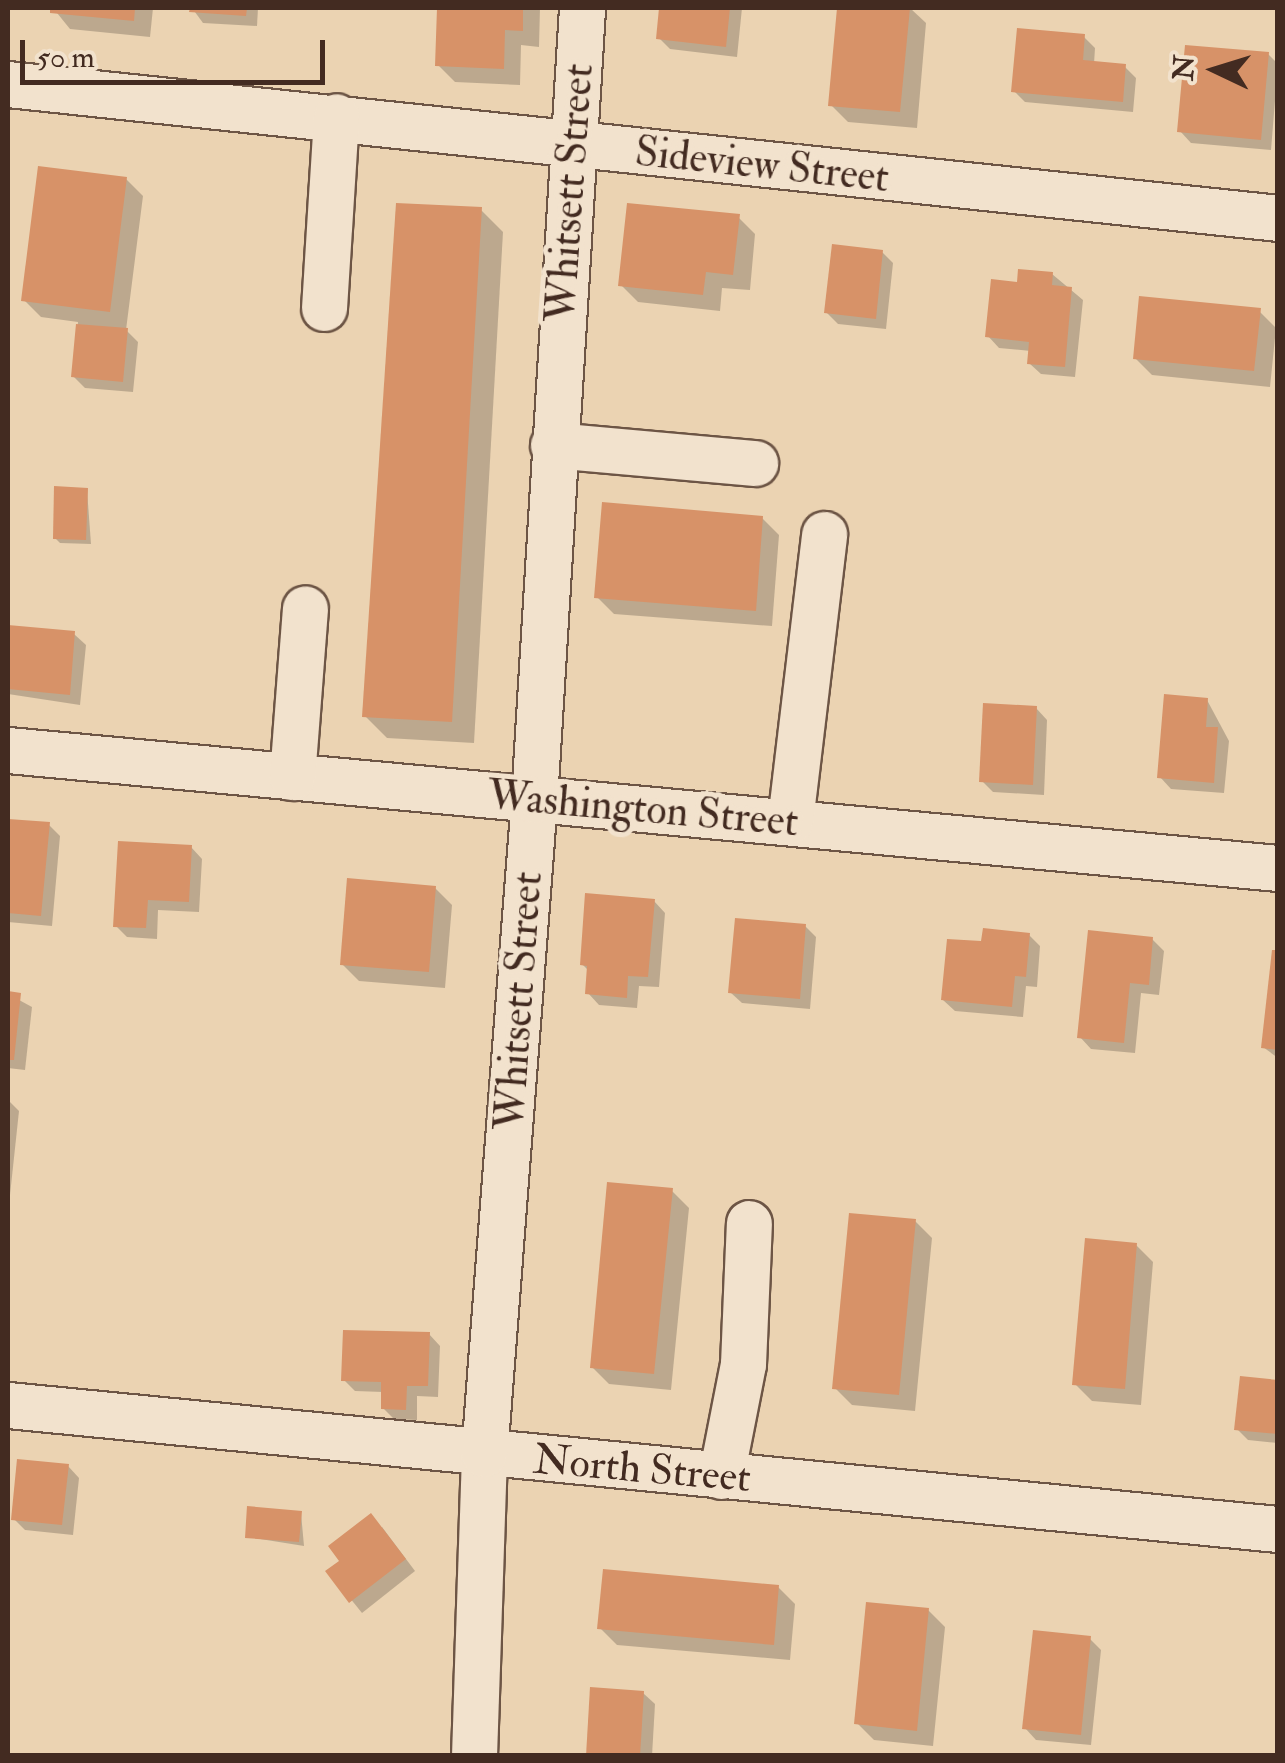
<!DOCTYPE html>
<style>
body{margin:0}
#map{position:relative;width:1285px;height:1763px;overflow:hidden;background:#ebd3b2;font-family:"IM FELL Double Pica",serif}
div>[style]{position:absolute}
.shadow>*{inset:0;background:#0003}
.building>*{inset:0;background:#d79268}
.roads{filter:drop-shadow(2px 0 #6d5545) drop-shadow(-2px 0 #6d5545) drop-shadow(0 2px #6d5545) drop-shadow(0 -2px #6d5545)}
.minor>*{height:45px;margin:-22.5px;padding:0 22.5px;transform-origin:22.5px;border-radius:22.5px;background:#f2e2cd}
span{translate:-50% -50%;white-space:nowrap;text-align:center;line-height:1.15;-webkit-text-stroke:10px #f2e2cd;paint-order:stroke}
.street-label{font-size:42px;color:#432b21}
.frame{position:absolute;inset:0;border:10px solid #432b21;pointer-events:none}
.north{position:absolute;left:1165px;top:20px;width:100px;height:100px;-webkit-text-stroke:8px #f2e2cd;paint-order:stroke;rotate:274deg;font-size:28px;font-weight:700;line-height:40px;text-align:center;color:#432b21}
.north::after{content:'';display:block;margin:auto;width:35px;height:45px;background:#432b21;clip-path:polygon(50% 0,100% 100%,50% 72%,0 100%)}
.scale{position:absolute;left:20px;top:40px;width:305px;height:45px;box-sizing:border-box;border:5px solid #432b21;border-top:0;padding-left:12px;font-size:30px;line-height:35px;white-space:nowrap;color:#432b21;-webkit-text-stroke:8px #f2e2cd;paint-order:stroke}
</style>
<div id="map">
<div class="shadow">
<i style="clip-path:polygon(53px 8px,153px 8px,150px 37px,70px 29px)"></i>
<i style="clip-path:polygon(192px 8px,258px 8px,257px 26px,203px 23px)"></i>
<i style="clip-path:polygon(440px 8px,540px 8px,539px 47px,521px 45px,520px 85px,455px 82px,438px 65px)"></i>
<i style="clip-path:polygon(662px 8px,742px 8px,737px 57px,670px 49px,659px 38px)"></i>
<i style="clip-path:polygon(839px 8px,910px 8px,926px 23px,917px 128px,848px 122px,831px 105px)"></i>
<i style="clip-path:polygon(1084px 37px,1095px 48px,1094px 64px,1125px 67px,1136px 78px,1133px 112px,1025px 102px,1014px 91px)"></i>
<i style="clip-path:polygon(1268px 54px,1278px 64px,1271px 150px,1191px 143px,1180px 131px)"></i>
<i style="clip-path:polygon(126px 179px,143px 196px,126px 330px,138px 342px,133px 392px,85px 388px,73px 376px,78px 322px,41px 317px,24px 300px)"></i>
<i style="clip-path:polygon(481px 210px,503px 232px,474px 743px,387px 738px,365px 716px)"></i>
<i style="clip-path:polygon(738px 217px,755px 234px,750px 290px,722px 288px,720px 311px,638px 302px,621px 285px)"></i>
<i style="clip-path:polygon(882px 252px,893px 263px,886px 329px,838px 324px,827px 313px)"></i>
<i style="clip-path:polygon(1052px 274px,1083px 300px,1075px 377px,1041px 374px,1029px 363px,1031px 351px,999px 348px,988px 336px,1019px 284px)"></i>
<i style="clip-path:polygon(1259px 311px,1276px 328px,1270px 387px,1152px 375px,1135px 358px)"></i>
<i style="clip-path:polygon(87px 490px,91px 544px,60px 543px,55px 538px)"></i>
<i style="clip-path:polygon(762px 518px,779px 535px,772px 626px,614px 614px,597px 597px)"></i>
<i style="clip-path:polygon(8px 628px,74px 634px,86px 645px,80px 705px,8px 694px)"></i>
<i style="clip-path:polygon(1207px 700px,1229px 741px,1224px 793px,1171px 789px,1160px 777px)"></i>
<i style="clip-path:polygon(1036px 708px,1047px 720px,1044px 795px,993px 792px,982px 781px)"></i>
<i style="clip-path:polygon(8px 821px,49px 825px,60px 836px,52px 926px,8px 922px)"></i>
<i style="clip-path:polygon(191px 847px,202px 859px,199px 912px,158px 910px,157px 939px,127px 937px,116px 926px)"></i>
<i style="clip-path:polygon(435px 888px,452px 905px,445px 988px,359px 981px,342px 964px)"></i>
<i style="clip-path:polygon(654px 901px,665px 913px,659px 987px,639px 986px,637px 1008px,599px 1005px,588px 993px,589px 971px,582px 964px)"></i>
<i style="clip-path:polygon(805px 926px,816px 937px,810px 1009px,742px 1003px,730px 992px)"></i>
<i style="clip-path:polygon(1029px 935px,1040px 946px,1037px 987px,1026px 986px,1023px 1017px,955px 1011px,943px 1000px,983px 944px)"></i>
<i style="clip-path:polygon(1152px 939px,1164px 951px,1159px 995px,1141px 993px,1135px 1053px,1091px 1049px,1080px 1037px)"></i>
<i style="clip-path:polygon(1278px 953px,1278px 1058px,1263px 1047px)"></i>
<i style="clip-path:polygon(8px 994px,32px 1007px,25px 1070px,8px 1068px)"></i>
<i style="clip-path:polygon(8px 1100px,19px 1111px,10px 1195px,8px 1195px)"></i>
<i style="clip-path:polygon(672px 1191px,689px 1208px,671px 1390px,609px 1384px,592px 1367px)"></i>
<i style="clip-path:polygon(915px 1221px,932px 1238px,915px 1411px,852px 1405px,835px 1388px)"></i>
<i style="clip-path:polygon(1136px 1245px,1153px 1262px,1141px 1405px,1092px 1401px,1075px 1384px)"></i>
<i style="clip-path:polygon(429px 1334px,440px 1346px,438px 1397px,417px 1396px,417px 1420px,394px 1419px,383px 1408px,383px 1392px,355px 1391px,344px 1380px)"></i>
<i style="clip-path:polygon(1278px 1383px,1278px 1443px,1248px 1440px,1237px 1429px)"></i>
<i style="clip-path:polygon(68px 1466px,79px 1478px,73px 1535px,25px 1530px,14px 1519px)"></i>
<i style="clip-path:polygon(301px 1513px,304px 1546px,248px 1537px)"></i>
<i style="clip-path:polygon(382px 1527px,415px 1571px,362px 1613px,329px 1572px)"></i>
<i style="clip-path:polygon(778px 1587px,795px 1604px,790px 1660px,617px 1645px,600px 1628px)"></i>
<i style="clip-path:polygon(928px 1610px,945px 1627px,933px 1746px,874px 1740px,857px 1723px)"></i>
<i style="clip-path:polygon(1090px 1639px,1101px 1650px,1091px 1745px,1036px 1740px,1025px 1728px)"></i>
<i style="clip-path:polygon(643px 1693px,655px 1704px,652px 1756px,589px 1756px)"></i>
</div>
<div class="building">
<i style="clip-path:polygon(50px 8px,135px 8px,134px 21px,50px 13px)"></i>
<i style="clip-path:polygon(190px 8px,247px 8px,246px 16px,189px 12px)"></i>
<i style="clip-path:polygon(437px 8px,523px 8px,523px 31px,505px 30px,504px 69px,435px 66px)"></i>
<i style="clip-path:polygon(659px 8px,730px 8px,726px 47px,656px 39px)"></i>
<i style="clip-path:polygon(837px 8px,910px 8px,900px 112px,828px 106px)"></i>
<i style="clip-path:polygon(1017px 28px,1085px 34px,1083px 60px,1126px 64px,1123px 102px,1011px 92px)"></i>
<i style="clip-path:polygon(1185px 45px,1269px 52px,1261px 140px,1177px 132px)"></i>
<i style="clip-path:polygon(38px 166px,127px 177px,110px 312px,21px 301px)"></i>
<i style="clip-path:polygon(396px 203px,482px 207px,452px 722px,362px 717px)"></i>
<i style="clip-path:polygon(627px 203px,740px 214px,733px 275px,706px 272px,703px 295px,618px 286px)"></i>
<i style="clip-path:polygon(832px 244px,883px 250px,876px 319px,824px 313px)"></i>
<i style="clip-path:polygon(1018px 269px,1053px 272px,1052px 285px,1072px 287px,1065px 367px,1027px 364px,1029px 342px,985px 337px,991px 279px,1017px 282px)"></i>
<i style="clip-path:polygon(1139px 296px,1261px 308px,1254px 371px,1133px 359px)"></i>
<i style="clip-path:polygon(76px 324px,128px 328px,123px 382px,71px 377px)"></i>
<i style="clip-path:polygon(54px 486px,88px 488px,86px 540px,53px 539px)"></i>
<i style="clip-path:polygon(602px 502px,763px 516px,756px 611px,594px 598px)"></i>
<i style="clip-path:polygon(8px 625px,75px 631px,70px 695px,8px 689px)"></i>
<i style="clip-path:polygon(1164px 694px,1208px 698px,1206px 727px,1218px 727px,1214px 783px,1157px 778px)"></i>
<i style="clip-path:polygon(983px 703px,1037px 706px,1033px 785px,979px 782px)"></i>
<i style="clip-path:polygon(8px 819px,50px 822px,41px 916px,8px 913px)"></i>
<i style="clip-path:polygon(118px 841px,192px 845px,189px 902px,148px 900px,146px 928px,113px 927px)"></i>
<i style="clip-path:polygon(347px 878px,436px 886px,429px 972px,340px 965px)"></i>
<i style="clip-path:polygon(585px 893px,655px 899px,648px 977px,628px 976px,627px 998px,585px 994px,587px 966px,580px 965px)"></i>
<i style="clip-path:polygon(735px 918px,806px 924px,800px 999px,728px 993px)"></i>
<i style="clip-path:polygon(983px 928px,1030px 933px,1026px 977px,1015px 976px,1012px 1007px,941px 1000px,947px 939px,981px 941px)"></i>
<i style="clip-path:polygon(1088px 930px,1153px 937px,1149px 985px,1130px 983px,1124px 1043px,1077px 1038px)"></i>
<i style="clip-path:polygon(1272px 950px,1278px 950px,1278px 1050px,1261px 1048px)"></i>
<i style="clip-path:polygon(8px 991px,21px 993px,14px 1060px,8px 1060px)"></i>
<i style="clip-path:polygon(607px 1182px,673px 1188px,654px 1374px,590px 1368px)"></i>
<i style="clip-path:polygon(849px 1213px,916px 1219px,899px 1395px,832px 1389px)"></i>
<i style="clip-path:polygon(1085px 1238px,1137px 1243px,1125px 1389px,1072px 1385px)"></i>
<i style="clip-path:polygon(343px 1330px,430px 1332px,428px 1386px,407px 1386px,406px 1410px,381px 1409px,381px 1382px,341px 1381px)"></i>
<i style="clip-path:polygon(1240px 1376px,1278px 1380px,1278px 1434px,1234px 1430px)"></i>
<i style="clip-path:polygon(17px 1459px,69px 1464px,62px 1525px,11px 1520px)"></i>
<i style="clip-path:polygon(247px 1506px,302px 1511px,299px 1542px,245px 1538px)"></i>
<i style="clip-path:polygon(371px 1513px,406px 1559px,349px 1603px,325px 1571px,339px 1561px,328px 1546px)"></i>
<i style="clip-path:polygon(603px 1569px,779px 1585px,774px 1645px,597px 1629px)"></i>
<i style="clip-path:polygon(866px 1602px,929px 1608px,917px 1731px,854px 1724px)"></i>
<i style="clip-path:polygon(1033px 1630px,1091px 1636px,1081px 1735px,1022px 1729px)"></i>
<i style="clip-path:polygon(590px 1687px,644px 1691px,640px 1756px,586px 1756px)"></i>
</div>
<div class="roads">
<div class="minor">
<i style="left:8px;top:84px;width:1277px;rotate:6.02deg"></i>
<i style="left:324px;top:308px;width:192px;rotate:-86.4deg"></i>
<i style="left:553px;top:445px;width:203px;rotate:5.1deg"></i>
<i style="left:8px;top:750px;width:1275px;rotate:5.31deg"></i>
<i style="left:292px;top:777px;width:169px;rotate:-85.6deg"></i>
<i style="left:790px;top:821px;width:289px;rotate:-83.2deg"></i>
<i style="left:8px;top:1405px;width:1276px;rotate:5.58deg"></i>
<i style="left:721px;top:1476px;width:114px;rotate:-78.9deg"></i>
<i style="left:743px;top:1364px;width:141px;rotate:-87.6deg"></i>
<i style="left:474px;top:1756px;width:302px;rotate:-88.1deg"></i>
<i style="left:484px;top:1454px;width:656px;rotate:-85.63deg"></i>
<i style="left:534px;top:800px;width:793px;rotate:-86.53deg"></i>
</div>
</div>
<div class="street-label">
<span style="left:762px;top:165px;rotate:6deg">Sideview Street</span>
<span style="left:570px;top:193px;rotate:-86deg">Whitsett Street</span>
<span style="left:643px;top:809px;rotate:5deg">Washington Street</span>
<span style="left:519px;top:1001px;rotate:-86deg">Whitsett Street</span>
<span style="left:642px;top:1469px;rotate:5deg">North Street</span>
</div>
<div class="frame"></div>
<div class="north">N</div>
<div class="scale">50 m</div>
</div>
